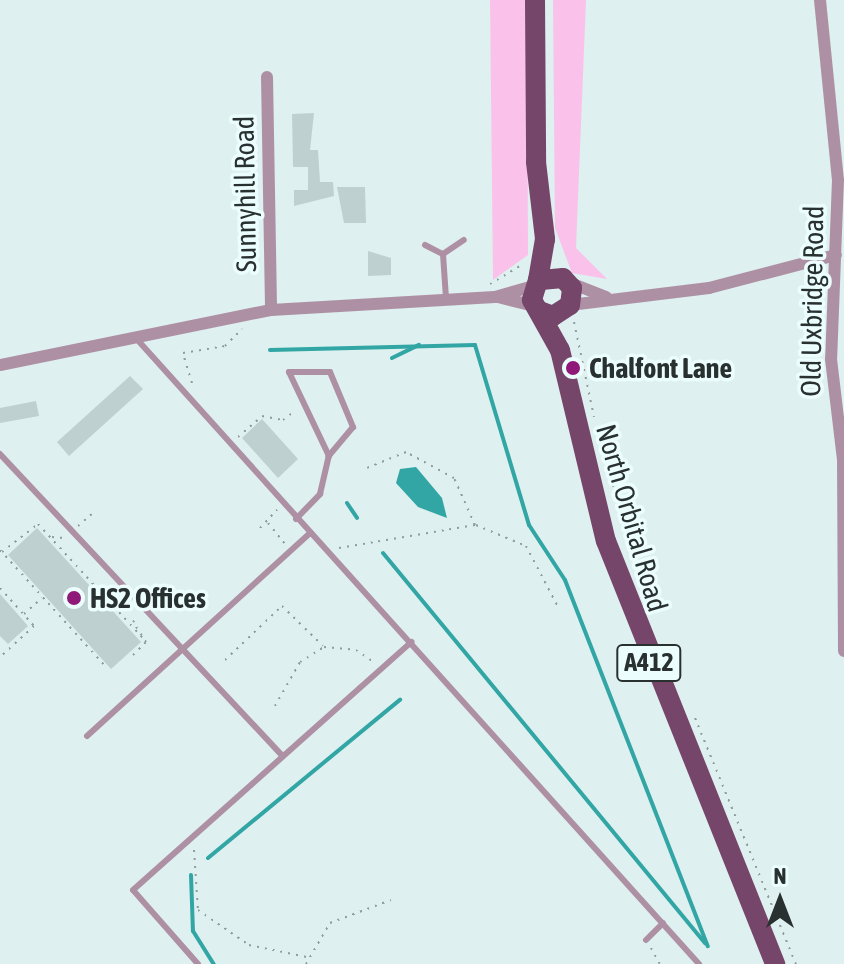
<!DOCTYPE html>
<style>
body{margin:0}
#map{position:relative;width:844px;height:964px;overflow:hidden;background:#def0ef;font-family:"Asap Condensed",sans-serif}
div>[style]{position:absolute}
.green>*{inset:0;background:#fac2ea}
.water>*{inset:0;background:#32a6a4}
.stream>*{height:4px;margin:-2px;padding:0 2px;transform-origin:2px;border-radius:2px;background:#32a6a4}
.building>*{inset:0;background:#bed0cf}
.path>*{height:2px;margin-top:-1px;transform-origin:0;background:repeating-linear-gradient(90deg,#909d9d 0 2px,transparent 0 8px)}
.lane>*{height:6px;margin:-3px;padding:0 3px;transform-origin:3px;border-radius:3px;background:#ae90a5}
.street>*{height:12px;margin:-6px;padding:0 6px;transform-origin:6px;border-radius:6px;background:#ae90a5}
.primary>*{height:20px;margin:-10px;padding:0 10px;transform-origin:10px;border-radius:10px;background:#76456a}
.dots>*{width:22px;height:22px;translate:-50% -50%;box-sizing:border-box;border:4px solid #ebfdfd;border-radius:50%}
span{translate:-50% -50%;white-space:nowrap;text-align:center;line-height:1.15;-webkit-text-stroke:7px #ebfdfd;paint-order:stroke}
.shield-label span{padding:2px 6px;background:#ebfdfd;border:2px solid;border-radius:6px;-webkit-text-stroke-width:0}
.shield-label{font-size:26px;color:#293030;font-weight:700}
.street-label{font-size:28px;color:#293030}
.poi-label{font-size:28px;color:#293030;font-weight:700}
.left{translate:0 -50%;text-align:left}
.north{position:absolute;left:740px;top:860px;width:80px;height:80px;-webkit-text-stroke:6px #ebfdfd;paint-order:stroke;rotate:0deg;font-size:22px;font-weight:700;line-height:32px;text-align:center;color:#293030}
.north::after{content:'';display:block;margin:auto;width:28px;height:36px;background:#293030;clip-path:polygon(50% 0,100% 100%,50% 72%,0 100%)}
</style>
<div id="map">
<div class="green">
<i style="clip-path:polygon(490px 0,527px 0,528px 255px,493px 280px)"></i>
<i style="clip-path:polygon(553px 0,586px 0,576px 248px,607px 279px,572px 273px,555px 228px)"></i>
</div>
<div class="water">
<i style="clip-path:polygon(416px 467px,442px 498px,447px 518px,418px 507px,396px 483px,400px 469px)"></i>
</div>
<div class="stream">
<i style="left:270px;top:350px;width:205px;rotate:-1.4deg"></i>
<i style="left:475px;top:345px;width:188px;rotate:73.3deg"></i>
<i style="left:529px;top:525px;width:66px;rotate:56.8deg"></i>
<i style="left:565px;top:580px;width:393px;rotate:68.7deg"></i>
<i style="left:392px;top:358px;width:30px;rotate:-26deg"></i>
<i style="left:347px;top:503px;width:18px;rotate:56deg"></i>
<i style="left:383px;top:553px;width:506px;rotate:50.46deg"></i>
<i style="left:208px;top:858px;width:249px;rotate:-39.5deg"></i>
<i style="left:191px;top:875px;width:56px;rotate:88deg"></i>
<i style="left:193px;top:931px;width:39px;rotate:58deg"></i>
</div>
<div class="building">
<i style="clip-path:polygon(314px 113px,310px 150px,318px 150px,320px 182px,333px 182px,334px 196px,294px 206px,294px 190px,308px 190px,308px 167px,293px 167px,292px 114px)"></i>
<i style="clip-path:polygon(337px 187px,365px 187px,366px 223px,344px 223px)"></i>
<i style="clip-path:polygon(368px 251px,391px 258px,391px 275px,368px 276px)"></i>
<i style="clip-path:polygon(130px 376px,143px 389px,69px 456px,57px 442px)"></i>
<i style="clip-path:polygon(36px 401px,39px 416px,0 423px,0 408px)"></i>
<i style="clip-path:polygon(262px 419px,298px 459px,278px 478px,242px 438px)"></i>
<i style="clip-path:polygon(37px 528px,141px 642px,111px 669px,8px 555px)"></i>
<i style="clip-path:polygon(0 594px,28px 626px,8px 644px,0 636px)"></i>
</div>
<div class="path">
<i style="left:490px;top:284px;width:37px;rotate:-31deg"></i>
<i style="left:574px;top:322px;width:97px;rotate:78.1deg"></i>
<i style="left:192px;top:383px;width:31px;rotate:-107deg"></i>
<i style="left:183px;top:353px;width:43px;rotate:-9.5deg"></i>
<i style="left:225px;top:346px;width:24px;rotate:-45deg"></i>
<i style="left:598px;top:431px;width:142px;rotate:74.9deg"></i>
<i style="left:238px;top:437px;width:32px;rotate:-41deg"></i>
<i style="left:262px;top:416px;width:21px;rotate:11deg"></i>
<i style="left:283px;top:420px;width:15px;rotate:-37deg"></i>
<i style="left:268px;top:523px;width:26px;rotate:51deg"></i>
<i style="left:476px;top:525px;width:54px;rotate:22.8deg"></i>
<i style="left:526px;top:546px;width:67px;rotate:62.3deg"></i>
<i style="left:78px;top:526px;width:21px;rotate:-41deg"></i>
<i style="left:260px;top:528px;width:25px;rotate:-47deg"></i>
<i style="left:52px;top:537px;width:12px;rotate:5deg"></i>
<i style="left:339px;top:548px;width:138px;rotate:-9.6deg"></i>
<i style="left:475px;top:525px;width:51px;rotate:-114.1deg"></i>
<i style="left:454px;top:478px;width:55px;rotate:-151.6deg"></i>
<i style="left:406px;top:452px;width:42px;rotate:157.7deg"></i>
<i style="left:0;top:550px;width:156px;rotate:47.8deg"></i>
<i style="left:2px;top:552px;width:46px;rotate:-37.9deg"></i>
<i style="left:38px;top:524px;width:155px;rotate:47.4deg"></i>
<i style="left:0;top:588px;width:51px;rotate:48.2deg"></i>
<i style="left:34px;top:626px;width:46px;rotate:137.6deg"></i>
<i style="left:154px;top:601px;width:18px;rotate:-63deg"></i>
<i style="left:24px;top:614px;width:24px;rotate:-42deg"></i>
<i style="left:133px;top:655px;width:18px;rotate:-45deg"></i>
<i style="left:146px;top:642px;width:24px;rotate:-123deg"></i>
<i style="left:133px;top:622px;width:7px;rotate:-45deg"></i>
<i style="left:225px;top:660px;width:79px;rotate:-43.5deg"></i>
<i style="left:282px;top:606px;width:57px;rotate:44.3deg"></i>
<i style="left:275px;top:706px;width:51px;rotate:-60.4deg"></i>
<i style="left:300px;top:662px;width:28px;rotate:-32deg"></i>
<i style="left:324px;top:647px;width:32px;rotate:5deg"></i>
<i style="left:356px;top:650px;width:22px;rotate:34deg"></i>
<i style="left:695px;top:718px;width:266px;rotate:67.7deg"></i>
<i style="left:194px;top:850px;width:60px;rotate:86.2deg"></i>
<i style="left:198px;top:910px;width:62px;rotate:34.5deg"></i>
<i style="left:249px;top:945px;width:59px;rotate:11.7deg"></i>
<i style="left:651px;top:948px;width:18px;rotate:61deg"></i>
<i style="left:306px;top:964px;width:48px;rotate:-59.7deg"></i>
<i style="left:330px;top:923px;width:65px;rotate:-20.7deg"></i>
</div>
<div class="lane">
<i style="left:425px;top:245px;width:20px;rotate:27deg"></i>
<i style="left:443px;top:254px;width:44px;rotate:86.1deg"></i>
<i style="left:443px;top:254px;width:25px;rotate:-34deg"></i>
<i style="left:134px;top:336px;width:845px;rotate:48.02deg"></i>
<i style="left:0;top:454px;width:412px;rotate:46.9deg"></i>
<i style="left:296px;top:519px;width:35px;rotate:-46deg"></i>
<i style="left:320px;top:494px;width:39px;rotate:-77deg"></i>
<i style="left:329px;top:456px;width:93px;rotate:-115.5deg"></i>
<i style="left:289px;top:372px;width:41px"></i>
<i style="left:330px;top:372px;width:60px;rotate:67.3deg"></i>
<i style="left:353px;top:427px;width:38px;rotate:130deg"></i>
<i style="left:87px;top:736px;width:302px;rotate:-42.3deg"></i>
<i style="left:646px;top:940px;width:24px;rotate:-45deg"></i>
<i style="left:198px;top:964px;width:98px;rotate:-131.3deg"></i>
<i style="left:133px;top:890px;width:373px;rotate:-41.7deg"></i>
</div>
<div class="street">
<i style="left:820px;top:0;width:181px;rotate:84.3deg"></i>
<i style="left:838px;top:180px;width:179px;rotate:92.2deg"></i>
<i style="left:831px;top:359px;width:101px;rotate:83.2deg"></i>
<i style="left:843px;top:459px;width:192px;rotate:89.7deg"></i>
<i style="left:267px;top:77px;width:233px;rotate:89deg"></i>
<i style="left:568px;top:282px;width:41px;rotate:21.5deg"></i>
<i style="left:498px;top:297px;width:38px;rotate:14deg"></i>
<i style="left:570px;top:305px;width:140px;rotate:-7deg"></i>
<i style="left:709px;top:288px;width:131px;rotate:-14.6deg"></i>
<i style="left:0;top:365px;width:277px;rotate:-11.5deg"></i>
<i style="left:271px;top:310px;width:224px;rotate:-3.3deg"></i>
<i style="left:495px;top:297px;width:41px;rotate:-15.8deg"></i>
</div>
<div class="primary">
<i style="left:535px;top:0;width:162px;rotate:89.6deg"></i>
<i style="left:536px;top:162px;width:78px;rotate:83.3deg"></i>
<i style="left:545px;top:239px;width:42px;rotate:99.7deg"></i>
<i style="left:540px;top:311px;width:14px;rotate:21deg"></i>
<i style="left:553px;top:316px;width:20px;rotate:-33deg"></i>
<i style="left:570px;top:305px;width:17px;rotate:-83deg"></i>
<i style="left:572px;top:288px;width:13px;rotate:-132deg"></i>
<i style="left:563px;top:278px;width:25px;rotate:175deg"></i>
<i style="left:538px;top:280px;width:21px;rotate:107deg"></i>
<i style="left:532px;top:300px;width:57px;rotate:60.8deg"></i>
<i style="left:560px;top:350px;width:196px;rotate:76.5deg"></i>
<i style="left:606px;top:541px;width:456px;rotate:68.2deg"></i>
</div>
<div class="dots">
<i style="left:573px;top:368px;background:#8f1979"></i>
<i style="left:74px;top:598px;background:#8f1979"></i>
</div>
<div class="shield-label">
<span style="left:649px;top:663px">A412</span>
</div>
<div class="street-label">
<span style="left:245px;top:194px;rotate:-91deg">Sunnyhill Road</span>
<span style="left:812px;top:301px;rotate:-89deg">Old Uxbridge Road</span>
<span style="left:632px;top:518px;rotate:74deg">North Orbital Road</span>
</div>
<div class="poi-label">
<span class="left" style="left:589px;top:368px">Chalfont Lane</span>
<span class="left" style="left:90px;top:598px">HS2 Offices</span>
</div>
<div class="north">N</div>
</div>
